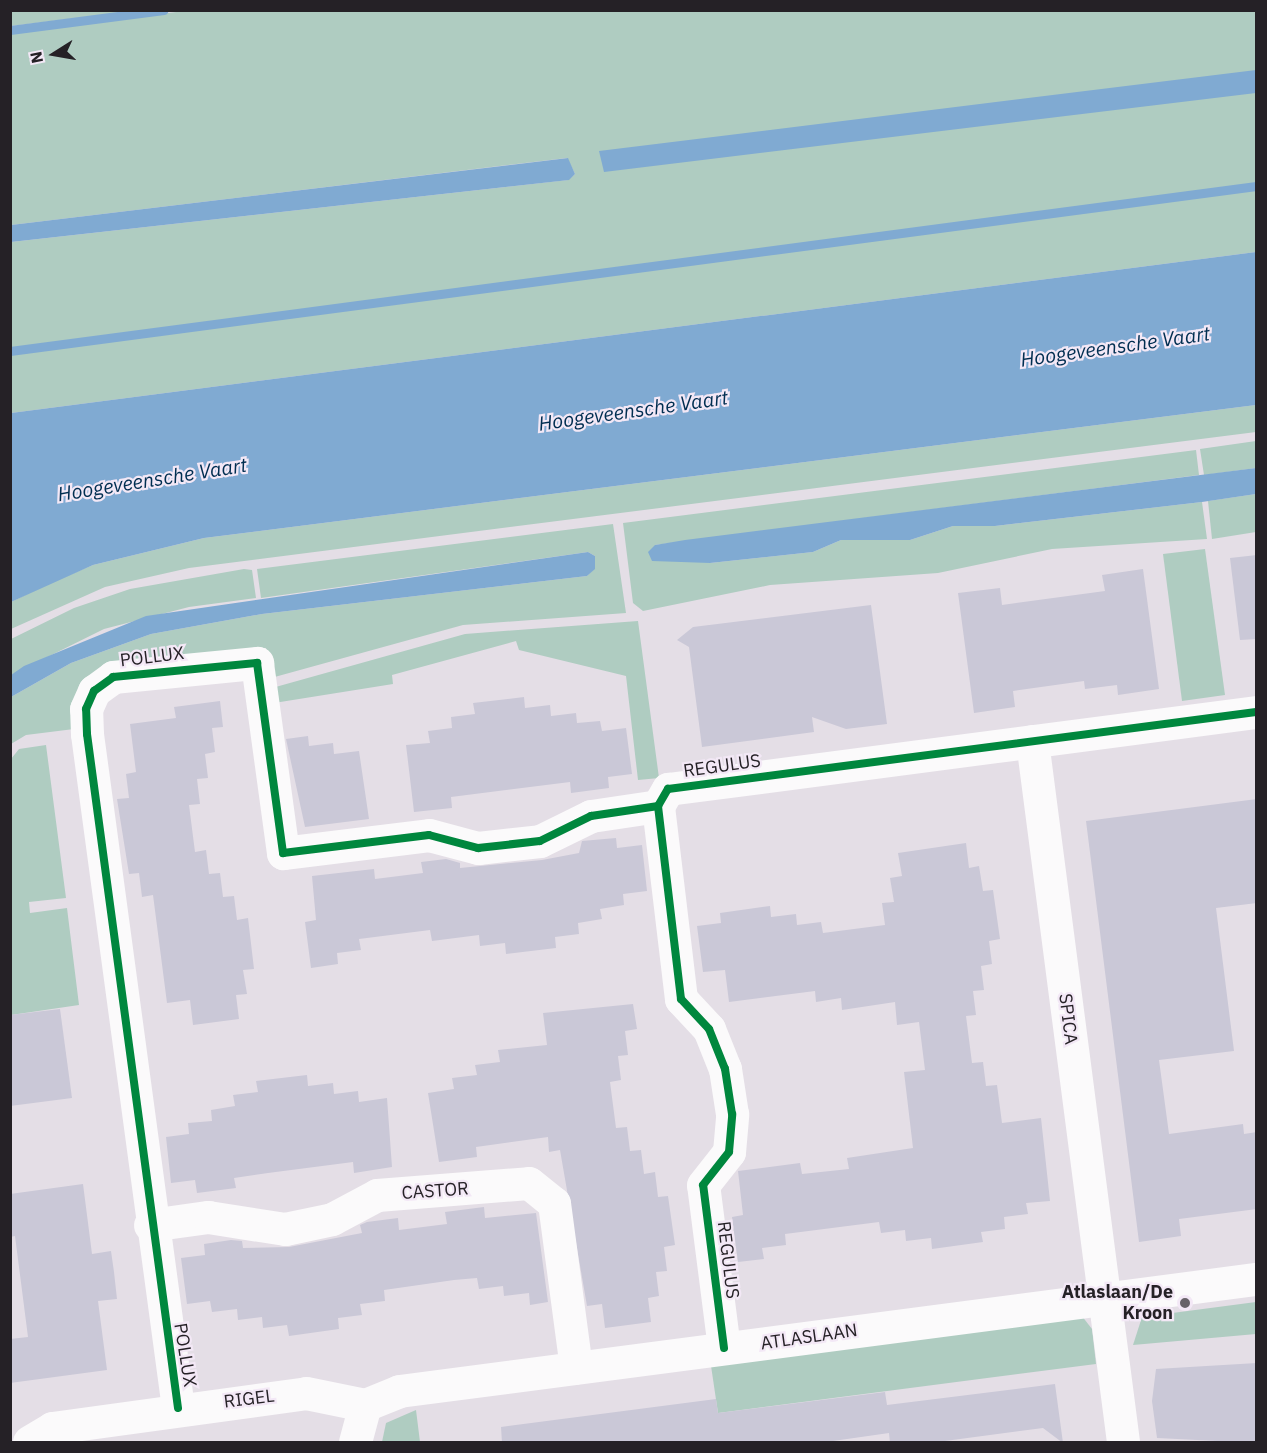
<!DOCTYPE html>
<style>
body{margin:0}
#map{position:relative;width:1267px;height:1453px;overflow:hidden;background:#e4dee6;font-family:"IBM Plex Sans",sans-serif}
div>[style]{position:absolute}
.green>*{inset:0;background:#afccc1}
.water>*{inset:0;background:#80aad2}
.stream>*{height:9px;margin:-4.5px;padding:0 4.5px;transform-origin:4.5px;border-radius:4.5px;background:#80aad2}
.building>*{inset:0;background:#cac8d7}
.street>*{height:33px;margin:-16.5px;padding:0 16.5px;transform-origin:16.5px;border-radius:16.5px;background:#fbfafb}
.secondary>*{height:33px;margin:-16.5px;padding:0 16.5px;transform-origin:16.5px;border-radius:16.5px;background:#fbfafb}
.cycleway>*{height:8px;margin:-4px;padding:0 4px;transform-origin:4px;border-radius:4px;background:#00873e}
.dots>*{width:16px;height:16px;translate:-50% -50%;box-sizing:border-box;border:3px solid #f3e8f6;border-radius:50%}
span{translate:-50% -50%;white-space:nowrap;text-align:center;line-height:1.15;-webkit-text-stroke:4.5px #f3e8f6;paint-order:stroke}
.street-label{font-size:18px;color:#252126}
.poi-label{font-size:18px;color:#252126;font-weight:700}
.right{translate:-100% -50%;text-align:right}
.water-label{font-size:20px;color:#002e51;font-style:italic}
.frame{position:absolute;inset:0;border:12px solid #252126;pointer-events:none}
.north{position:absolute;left:24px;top:24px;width:60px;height:60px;-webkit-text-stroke:4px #f3e8f6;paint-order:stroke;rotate:259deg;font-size:16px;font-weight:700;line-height:24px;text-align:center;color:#252126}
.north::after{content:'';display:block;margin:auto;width:21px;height:27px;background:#252126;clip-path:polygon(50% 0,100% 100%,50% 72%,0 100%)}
</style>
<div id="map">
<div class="green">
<i style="clip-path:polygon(11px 10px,134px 10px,134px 11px,11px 26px)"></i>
<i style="clip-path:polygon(192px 10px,1256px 11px,1256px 252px,11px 413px,11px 242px,568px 180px,575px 174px,567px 158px,11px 225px,10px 33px)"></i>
<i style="clip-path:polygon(1256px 405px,1256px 432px,189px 568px,105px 587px,11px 629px,11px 602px,48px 584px,93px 565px,204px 538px)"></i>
<i style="clip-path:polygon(1256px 441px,1256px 468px,1204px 475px,1200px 449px)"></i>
<i style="clip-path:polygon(1196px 450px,1199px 475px,655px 545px,710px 563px,813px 552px,841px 540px,910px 540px,953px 526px,995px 526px,1202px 502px,1207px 539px,1052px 549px,938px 573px,770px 585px,643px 611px,633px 603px,623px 523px)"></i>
<i style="clip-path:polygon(1256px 494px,1256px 532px,1212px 539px,1208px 501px)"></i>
<i style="clip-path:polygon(613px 524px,626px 613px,463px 625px,271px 678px,266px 648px,106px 669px,74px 729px,26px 735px,11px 744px,11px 697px,71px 663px,151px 634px,262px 614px,587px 576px,595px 568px,595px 556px,588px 552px,261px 598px,257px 569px)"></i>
<i style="clip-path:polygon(1205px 549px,1225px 695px,1182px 701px,1163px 554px)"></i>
<i style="clip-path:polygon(244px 569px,252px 570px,256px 598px,189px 607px,104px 629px,11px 675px,11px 639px,74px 608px,130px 589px)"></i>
<i style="clip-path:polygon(638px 621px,659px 778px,638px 780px,626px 676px,519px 650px,516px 641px,392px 675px,393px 684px,274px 703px,272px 688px,465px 634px)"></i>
<i style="clip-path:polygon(46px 745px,66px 898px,29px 902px,30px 913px,67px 908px,79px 1005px,11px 1015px,11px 759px,19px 749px)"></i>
<i style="clip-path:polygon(1256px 1302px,1256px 1334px,1133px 1345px,1142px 1317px)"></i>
<i style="clip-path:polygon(1078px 1311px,1092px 1329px,1096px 1364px,718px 1413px,710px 1359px)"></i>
<i style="clip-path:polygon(416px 1410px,420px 1442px,382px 1442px,386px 1423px)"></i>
</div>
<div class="water">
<i style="clip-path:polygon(1256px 70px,1256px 93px,604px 172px,599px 151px)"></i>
<i style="clip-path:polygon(568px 158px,575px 174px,569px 180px,11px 242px,11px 225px)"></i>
<i style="clip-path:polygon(1256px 252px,1256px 405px,204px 538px,93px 565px,11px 602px,11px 413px)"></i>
<i style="clip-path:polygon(1256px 468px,1256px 494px,1202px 502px,995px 526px,953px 526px,910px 540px,841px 540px,813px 552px,710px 563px,652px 561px,648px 552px,655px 545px,685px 540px)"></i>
<i style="clip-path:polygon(588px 552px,595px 556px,595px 569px,587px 576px,262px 614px,151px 634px,71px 663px,11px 697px,11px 675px,24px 666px,146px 616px)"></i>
</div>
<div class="stream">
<i style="left:10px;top:30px;width:155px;rotate:-7.4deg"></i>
<i style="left:10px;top:351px;width:1257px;rotate:-7.54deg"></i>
</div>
<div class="building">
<i style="clip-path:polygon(1257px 555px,1257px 639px,1240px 640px,1230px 558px)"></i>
<i style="clip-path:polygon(1143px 569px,1159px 689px,1118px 695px,1117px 685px,1085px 689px,1084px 681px,1013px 691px,1015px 707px,974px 713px,958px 593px,1000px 588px,1002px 605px,1105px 591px,1102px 575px)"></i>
<i style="clip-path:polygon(871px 605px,887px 724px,846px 729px,812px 717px,814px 732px,702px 747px,689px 647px,677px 640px,693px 627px)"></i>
<i style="clip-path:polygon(524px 697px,525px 708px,550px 705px,551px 716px,576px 713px,577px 723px,600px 721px,602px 731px,626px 728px,632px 774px,608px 777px,609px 788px,571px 793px,570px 782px,451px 797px,452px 808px,414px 812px,406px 745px,430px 743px,428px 731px,452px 728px,451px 717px,475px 714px,473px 703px)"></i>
<i style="clip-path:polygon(220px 701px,223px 727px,212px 728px,215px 752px,205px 754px,208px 778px,197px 779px,200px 804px,189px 805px,195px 852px,206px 850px,209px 874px,220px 873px,223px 897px,234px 896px,237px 920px,248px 918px,254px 969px,243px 970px,247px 994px,236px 995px,239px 1019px,193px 1025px,190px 1000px,167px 1003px,153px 895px,142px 897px,139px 873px,129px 874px,117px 799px,129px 798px,126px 774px,136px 772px,130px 724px,176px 718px,174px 707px)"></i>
<i style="clip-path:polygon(308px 736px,309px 746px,333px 743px,334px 754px,359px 751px,369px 819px,305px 827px,286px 739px)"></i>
<i style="clip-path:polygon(1257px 799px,1257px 903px,1216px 908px,1234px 1051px,1159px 1060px,1169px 1134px,1243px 1124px,1244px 1134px,1257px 1132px,1257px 1209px,1179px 1219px,1181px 1236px,1139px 1242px,1086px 821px)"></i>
<i style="clip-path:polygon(616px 838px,617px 848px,642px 845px,647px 891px,623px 894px,624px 905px,600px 909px,602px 919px,578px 923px,579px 934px,555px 937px,556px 948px,506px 954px,505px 943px,480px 946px,479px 935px,432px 941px,430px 930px,359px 939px,361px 950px,337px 953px,338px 964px,311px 968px,305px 922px,316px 920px,312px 876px,374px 869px,375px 879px,423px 873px,421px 862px,446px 859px,460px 863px,460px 868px,542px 860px,579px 853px,582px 841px)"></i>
<i style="clip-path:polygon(966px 843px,969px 868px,979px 866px,983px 891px,993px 890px,1000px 939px,989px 941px,992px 964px,981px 966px,984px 990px,973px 991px,976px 1015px,966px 1016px,972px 1063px,983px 1062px,986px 1086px,997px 1085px,1002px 1123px,1041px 1118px,1050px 1201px,1026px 1203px,1028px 1214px,1004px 1217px,1005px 1229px,981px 1232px,983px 1242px,932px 1249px,931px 1238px,906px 1241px,905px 1230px,881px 1233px,879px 1222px,785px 1234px,786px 1245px,762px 1248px,764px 1259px,738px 1262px,732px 1217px,743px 1215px,738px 1171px,800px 1163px,802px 1174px,849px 1169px,847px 1158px,913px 1148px,904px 1072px,925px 1070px,919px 1022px,897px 1025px,895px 1002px,842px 1010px,841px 998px,816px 1002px,815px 991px,729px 1002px,725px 970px,703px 972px,697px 926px,721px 923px,720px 913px,770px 906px,771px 917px,796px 914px,797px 925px,821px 922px,823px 933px,885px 925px,882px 903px,894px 902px,890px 878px,902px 876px,898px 853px)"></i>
<i style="clip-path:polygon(633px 1004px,637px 1029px,625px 1031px,628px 1055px,618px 1056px,621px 1080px,610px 1082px,616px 1128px,627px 1127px,630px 1151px,641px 1150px,644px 1174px,655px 1172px,658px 1197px,668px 1196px,675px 1245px,664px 1247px,667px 1271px,656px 1272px,659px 1296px,648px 1298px,651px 1322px,605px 1328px,602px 1304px,587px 1306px,560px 1150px,549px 1152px,548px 1137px,476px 1147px,477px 1157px,439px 1162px,428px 1093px,454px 1089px,452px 1078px,477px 1075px,475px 1065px,500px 1062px,498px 1050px,547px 1045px,543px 1013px)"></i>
<i style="clip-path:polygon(60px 1009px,72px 1098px,10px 1106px,10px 1015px)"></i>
<i style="clip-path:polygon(307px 1075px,308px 1086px,333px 1083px,334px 1094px,358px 1091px,359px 1102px,387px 1098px,392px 1167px,354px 1173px,353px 1162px,268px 1173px,234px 1178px,236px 1188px,197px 1193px,195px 1180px,171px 1183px,166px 1137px,189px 1134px,188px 1123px,212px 1121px,211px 1110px,235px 1106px,233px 1095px,258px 1092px,256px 1081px)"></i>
<i style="clip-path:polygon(83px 1184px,92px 1254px,111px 1251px,114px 1272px,117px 1299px,98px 1301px,107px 1370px,10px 1383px,10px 1339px,28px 1337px,15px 1236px,10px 1237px,10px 1194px)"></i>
<i style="clip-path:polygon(484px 1207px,485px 1218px,536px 1213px,548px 1302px,530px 1305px,529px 1293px,504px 1296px,503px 1286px,479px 1289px,477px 1278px,454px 1280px,384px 1290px,385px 1301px,360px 1304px,362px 1315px,338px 1318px,339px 1329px,289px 1336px,287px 1325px,263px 1328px,262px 1317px,238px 1320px,237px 1309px,212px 1312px,210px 1301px,187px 1304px,181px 1258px,205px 1255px,204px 1244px,231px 1240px,242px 1241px,243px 1248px,289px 1247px,362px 1233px,360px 1225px,367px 1222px,398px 1218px,399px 1230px,447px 1224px,445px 1212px)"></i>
<i style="clip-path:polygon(1257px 1363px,1257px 1443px,1157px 1438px,1152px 1401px,1156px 1369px)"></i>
<i style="clip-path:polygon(1055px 1384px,1063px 1443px,1043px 1428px,930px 1443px,890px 1443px,889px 1433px,819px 1443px,502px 1443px,501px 1427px,716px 1399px,718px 1413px,885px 1392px,887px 1405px)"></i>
</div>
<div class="street">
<i style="left:1032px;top:741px;width:707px;rotate:82.6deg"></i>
<i style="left:150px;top:1225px;width:59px;rotate:-7.9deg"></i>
<i style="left:208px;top:1217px;width:78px;rotate:8.9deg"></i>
<i style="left:285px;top:1229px;width:48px;rotate:-12deg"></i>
<i style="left:332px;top:1219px;width:51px;rotate:-28.1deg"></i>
<i style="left:377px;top:1195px;width:152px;rotate:-4.5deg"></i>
<i style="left:529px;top:1183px;width:32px;rotate:39deg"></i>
<i style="left:554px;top:1203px;width:166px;rotate:82.4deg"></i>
<i style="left:724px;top:1348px;width:164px;rotate:-97.3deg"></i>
<i style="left:703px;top:1185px;width:42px;rotate:-51.8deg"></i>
<i style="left:729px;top:1152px;width:38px;rotate:-85deg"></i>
<i style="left:732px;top:1114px;width:46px;rotate:-98.8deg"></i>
<i style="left:725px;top:1069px;width:43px;rotate:-111.8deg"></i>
<i style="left:709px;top:1029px;width:41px;rotate:-133deg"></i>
<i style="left:681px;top:999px;width:194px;rotate:-96.8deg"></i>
<i style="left:658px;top:806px;width:20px;rotate:-60deg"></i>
<i style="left:668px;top:789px;width:593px;rotate:-7.46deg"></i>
<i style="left:178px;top:1408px;width:680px;rotate:-97.69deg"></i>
<i style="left:87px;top:734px;width:25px;rotate:-92deg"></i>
<i style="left:86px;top:709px;width:20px;rotate:-66deg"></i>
<i style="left:94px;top:691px;width:24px;rotate:-36deg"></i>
<i style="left:113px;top:677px;width:145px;rotate:-5.6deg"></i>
<i style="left:257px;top:663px;width:192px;rotate:82.2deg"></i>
<i style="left:283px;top:853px;width:147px;rotate:-7deg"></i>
<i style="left:429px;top:835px;width:51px;rotate:14.9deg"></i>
<i style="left:478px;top:848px;width:62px;rotate:-6.4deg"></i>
<i style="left:540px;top:841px;width:57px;rotate:-26.1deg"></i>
<i style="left:591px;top:816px;width:68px;rotate:-8.5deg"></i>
<i style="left:29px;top:1442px;width:27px;rotate:-31deg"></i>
<i style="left:52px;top:1428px;width:256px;rotate:-7.8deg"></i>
<i style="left:306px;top:1393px;width:60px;rotate:11.5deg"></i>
</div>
<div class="secondary">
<i style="left:355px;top:1442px;width:38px;rotate:-75deg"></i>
<i style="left:365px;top:1405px;width:37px;rotate:-22deg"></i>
<i style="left:399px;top:1391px;width:864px;rotate:-7.45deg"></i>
</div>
<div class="cycleway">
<i style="left:724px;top:1348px;width:164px;rotate:-97.3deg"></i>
<i style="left:703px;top:1185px;width:42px;rotate:-51.8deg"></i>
<i style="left:729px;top:1152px;width:38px;rotate:-85deg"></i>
<i style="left:732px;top:1114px;width:46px;rotate:-98.8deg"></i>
<i style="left:725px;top:1069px;width:43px;rotate:-111.8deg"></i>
<i style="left:709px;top:1029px;width:41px;rotate:-133deg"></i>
<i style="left:681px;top:999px;width:194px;rotate:-96.8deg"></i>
<i style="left:658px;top:806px;width:20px;rotate:-60deg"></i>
<i style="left:668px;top:789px;width:593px;rotate:-7.46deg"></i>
<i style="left:178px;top:1408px;width:680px;rotate:-97.69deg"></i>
<i style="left:87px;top:734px;width:25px;rotate:-92deg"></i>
<i style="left:86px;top:709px;width:20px;rotate:-66deg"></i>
<i style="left:94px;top:691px;width:24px;rotate:-36deg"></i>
<i style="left:113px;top:677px;width:145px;rotate:-5.6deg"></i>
<i style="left:257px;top:663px;width:192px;rotate:82.2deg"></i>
<i style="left:283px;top:853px;width:147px;rotate:-7deg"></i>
<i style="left:429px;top:835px;width:51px;rotate:14.9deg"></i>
<i style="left:478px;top:848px;width:62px;rotate:-6.4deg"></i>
<i style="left:540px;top:841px;width:57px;rotate:-26.1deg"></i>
<i style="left:591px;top:816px;width:68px;rotate:-8.5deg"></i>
</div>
<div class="dots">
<i style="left:1185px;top:1303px;background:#686369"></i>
</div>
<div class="street-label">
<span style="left:152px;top:657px;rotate:-7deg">POLLUX</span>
<span style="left:722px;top:766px;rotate:-8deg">REGULUS</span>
<span style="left:1068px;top:1019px;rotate:83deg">SPICA</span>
<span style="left:435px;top:1191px;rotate:-4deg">CASTOR</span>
<span style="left:728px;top:1260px;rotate:83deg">REGULUS</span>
<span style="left:809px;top:1337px;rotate:-8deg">ATLASLAAN</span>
<span style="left:185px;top:1355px;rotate:81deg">POLLUX</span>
<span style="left:249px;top:1399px;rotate:-7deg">RIGEL</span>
</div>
<div class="poi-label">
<span class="right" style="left:1173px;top:1303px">Atlaslaan/De<br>Kroon</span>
</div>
<div class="water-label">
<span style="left:1115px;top:346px;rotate:-8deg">Hoogeveensche Vaart</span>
<span style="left:633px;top:410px;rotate:-8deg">Hoogeveensche Vaart</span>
<span style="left:152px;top:479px;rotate:-9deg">Hoogeveensche Vaart</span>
</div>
<div class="frame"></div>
<div class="north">N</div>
</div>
